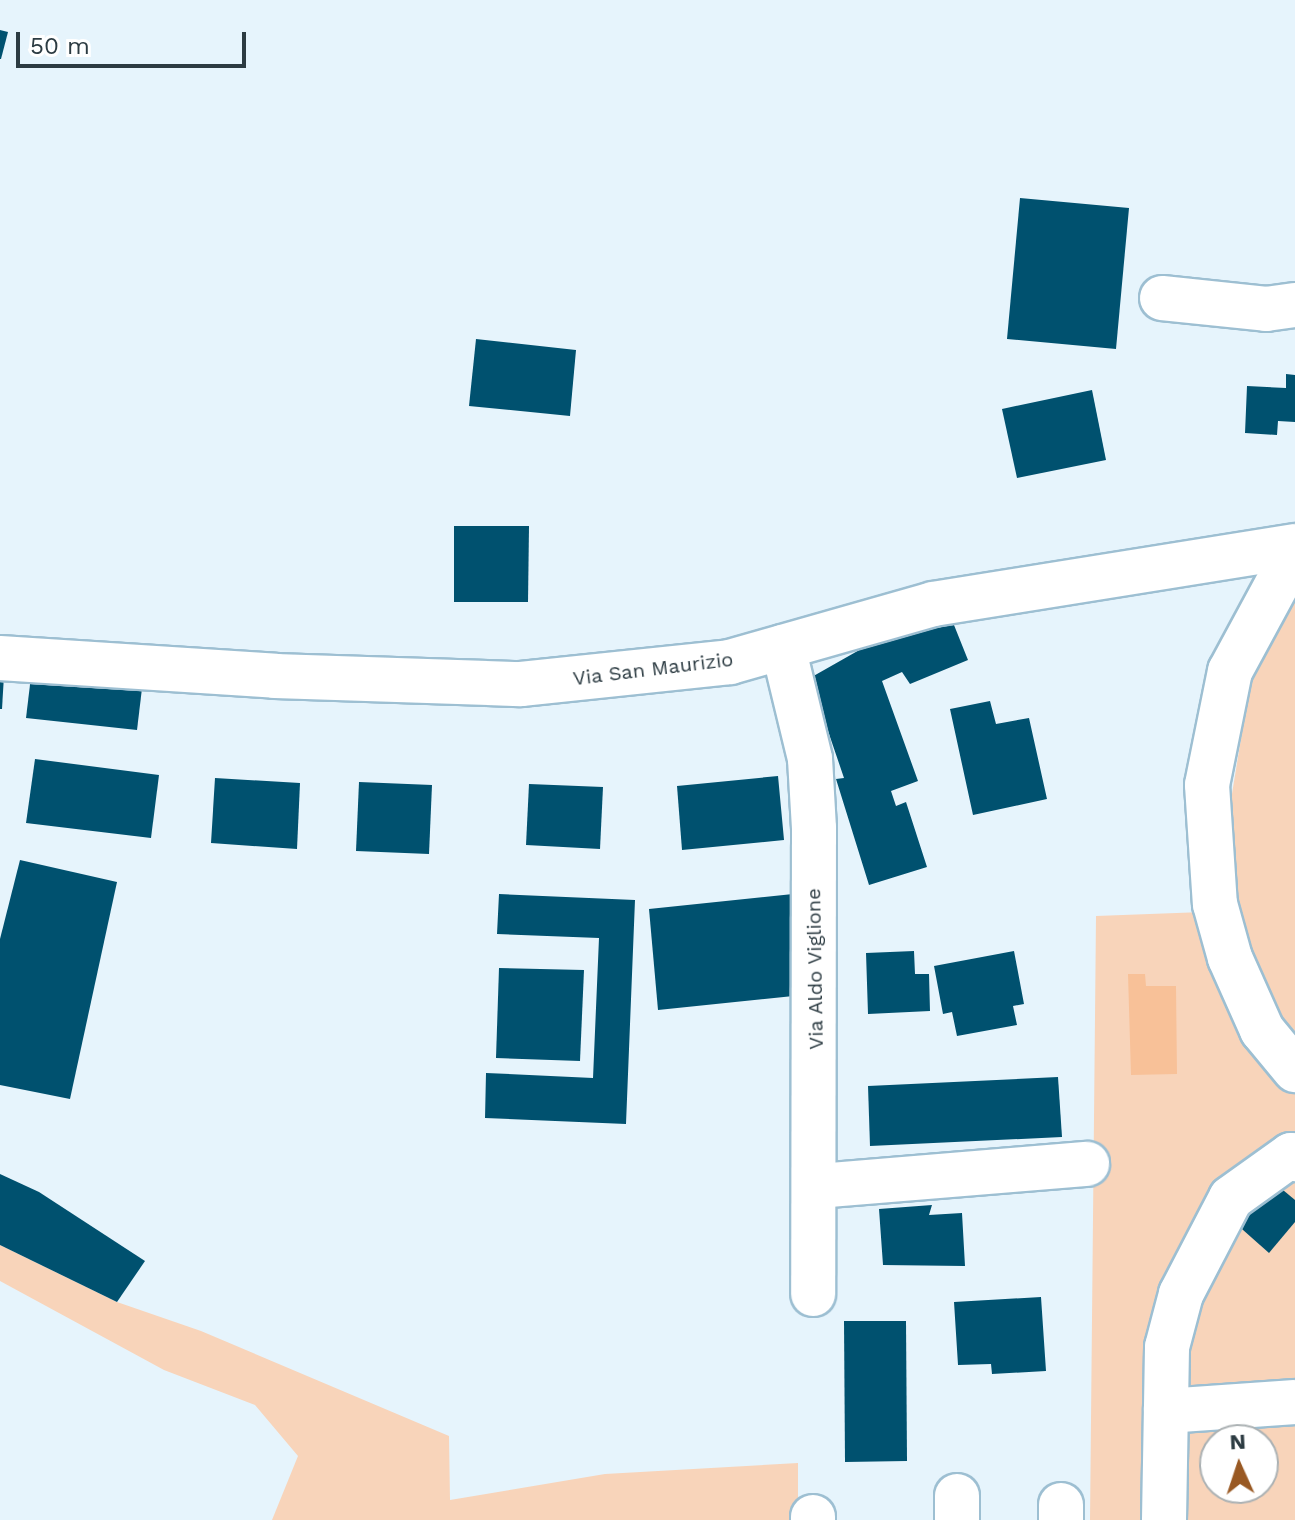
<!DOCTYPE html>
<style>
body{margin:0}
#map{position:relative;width:1295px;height:1520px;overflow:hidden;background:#e6f4fc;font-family:"Work Sans",sans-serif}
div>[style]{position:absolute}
.green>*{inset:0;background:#f8d4ba}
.water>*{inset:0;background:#f8c198}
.building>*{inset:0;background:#00516f}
.roads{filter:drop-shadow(2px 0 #9dbfd2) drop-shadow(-2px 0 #9dbfd2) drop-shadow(0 2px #9dbfd2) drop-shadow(0 -2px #9dbfd2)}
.minor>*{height:44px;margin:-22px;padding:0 22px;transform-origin:22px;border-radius:22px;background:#fff}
span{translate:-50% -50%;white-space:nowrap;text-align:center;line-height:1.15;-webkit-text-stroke:8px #fff;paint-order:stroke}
.street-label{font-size:20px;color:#2c3b42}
.north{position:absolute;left:1199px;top:1424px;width:80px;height:80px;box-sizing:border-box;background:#fff;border:2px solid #abb1b3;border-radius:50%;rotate:357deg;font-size:22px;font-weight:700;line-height:32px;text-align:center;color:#2c3b42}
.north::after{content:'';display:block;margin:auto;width:28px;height:36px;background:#995923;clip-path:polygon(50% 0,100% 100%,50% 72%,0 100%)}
.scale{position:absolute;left:16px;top:32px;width:230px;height:36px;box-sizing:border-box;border:4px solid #2c3b42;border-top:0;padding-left:10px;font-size:24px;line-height:28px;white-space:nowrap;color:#2c3b42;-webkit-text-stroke:6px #fff;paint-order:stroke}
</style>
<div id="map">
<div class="green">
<i style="clip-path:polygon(evenodd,1295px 598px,1295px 1520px,1090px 1520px,1096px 916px,1230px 911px,1231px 800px,1253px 665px,1295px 598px,1215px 1440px,1263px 1440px,1263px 1488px,1215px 1488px,1215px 1440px)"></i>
<i style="clip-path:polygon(0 1245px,117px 1302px,201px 1331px,449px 1436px,450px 1500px,605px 1474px,798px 1463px,798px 1520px,272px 1520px,298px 1456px,255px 1405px,164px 1370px,0 1281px)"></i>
</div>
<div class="water">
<i style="clip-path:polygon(1128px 974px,1145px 974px,1146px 986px,1176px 986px,1177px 1074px,1131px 1075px)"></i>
</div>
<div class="building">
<i style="clip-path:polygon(0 30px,8px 32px,1px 59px,0 59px)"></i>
<i style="clip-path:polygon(1020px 198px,1129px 208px,1116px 349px,1007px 339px)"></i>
<i style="clip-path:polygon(476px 339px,576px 350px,570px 416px,469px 406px)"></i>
<i style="clip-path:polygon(1286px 374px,1295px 375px,1295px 422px,1278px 421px,1277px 435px,1245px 433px,1247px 386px,1286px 388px)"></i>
<i style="clip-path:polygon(1092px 390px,1106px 460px,1017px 478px,1002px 409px)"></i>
<i style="clip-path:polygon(454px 526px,529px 526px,528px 602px,454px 602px)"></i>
<i style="clip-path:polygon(950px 615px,968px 660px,910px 684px,902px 672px,882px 681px,918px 781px,891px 791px,896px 806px,906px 802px,927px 867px,869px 885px,836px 779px,844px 778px,810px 678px,884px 636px)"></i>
<i style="clip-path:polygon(32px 668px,143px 680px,137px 730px,26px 718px)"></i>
<i style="clip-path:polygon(0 675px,4px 675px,2px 709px,0 709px)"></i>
<i style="clip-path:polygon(990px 701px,996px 724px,1029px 718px,1047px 799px,973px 815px,950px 709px)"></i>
<i style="clip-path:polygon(35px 759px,159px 775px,151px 838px,26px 823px)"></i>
<i style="clip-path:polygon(778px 776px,784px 840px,682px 850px,677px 786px)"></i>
<i style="clip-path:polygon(215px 778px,300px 783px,297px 849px,211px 843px)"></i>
<i style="clip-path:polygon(359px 782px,432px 785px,429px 854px,356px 851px)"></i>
<i style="clip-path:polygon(529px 784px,603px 787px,600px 849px,526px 845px)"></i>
<i style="clip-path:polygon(20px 860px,117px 882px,70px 1099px,0 1085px,0 939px)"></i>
<i style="clip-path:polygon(499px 894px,635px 900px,626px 1124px,485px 1118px,486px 1073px,593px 1078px,599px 938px,497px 934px)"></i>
<i style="clip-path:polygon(793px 894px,803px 995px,658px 1010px,649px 909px)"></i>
<i style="clip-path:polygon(914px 951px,915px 974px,929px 974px,930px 1011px,868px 1014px,866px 953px)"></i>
<i style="clip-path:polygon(1014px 951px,1024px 1004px,1013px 1006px,1017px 1025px,957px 1036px,952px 1012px,943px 1014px,934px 966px)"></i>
<i style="clip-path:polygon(499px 968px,584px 970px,580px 1061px,496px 1058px)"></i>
<i style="clip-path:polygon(1058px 1077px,1062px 1137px,870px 1146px,868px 1086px)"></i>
<i style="clip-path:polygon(0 1174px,39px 1192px,145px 1261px,117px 1302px,0 1245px)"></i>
<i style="clip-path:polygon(1271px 1180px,1295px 1200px,1295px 1222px,1269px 1253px,1234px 1222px)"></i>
<i style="clip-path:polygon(932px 1205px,929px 1215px,962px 1213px,965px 1266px,883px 1265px,879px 1209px)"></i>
<i style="clip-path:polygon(1041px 1297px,1046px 1371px,992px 1374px,991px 1364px,958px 1365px,954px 1302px)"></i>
<i style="clip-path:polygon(844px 1321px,906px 1321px,907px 1461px,845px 1462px)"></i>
</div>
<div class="roads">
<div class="minor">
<i style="left:1162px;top:298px;width:105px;rotate:6deg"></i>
<i style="left:1266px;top:309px;width:29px;rotate:-8deg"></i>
<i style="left:1295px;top:551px;width:136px;rotate:118.4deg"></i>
<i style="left:1230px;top:671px;width:116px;rotate:101.4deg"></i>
<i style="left:1207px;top:785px;width:119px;rotate:86.2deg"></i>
<i style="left:1215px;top:904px;width:56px;rotate:74.5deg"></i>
<i style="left:1230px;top:958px;width:79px;rotate:66deg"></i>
<i style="left:1262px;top:1030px;width:52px;rotate:50.5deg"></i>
<i style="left:783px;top:647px;width:115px;rotate:76.4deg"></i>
<i style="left:810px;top:759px;width:69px;rotate:86.7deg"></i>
<i style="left:814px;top:828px;width:466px;rotate:90.1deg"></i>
<i style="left:0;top:658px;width:276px;rotate:3.7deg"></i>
<i style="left:275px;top:676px;width:246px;rotate:1.9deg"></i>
<i style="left:521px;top:684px;width:210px;rotate:-6deg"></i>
<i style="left:730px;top:662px;width:211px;rotate:-15.9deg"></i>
<i style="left:933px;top:604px;width:367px;rotate:-9.1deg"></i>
<i style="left:817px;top:1186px;width:271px;rotate:-4.7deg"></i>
<i style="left:1166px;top:1411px;width:129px;rotate:-4deg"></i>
<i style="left:957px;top:1496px;width:24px;rotate:90deg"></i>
<i style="left:1061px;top:1505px;width:15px;rotate:90deg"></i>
<i style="left:813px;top:1517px;width:3px;rotate:90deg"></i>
<i style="left:1164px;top:1520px;width:173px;rotate:-89deg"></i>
<i style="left:1167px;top:1347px;width:55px;rotate:-75.2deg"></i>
<i style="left:1181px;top:1294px;width:108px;rotate:-62.5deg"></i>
<i style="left:1231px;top:1198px;width:74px;rotate:-35.6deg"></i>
<i style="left:1291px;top:1155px;width:6px;rotate:45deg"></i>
</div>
</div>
<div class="street-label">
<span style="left:653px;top:669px;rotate:-7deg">Via San Maurizio</span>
<span style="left:815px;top:969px;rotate:-91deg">Via Aldo Viglione</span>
</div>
<div class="north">N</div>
<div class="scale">50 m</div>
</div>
